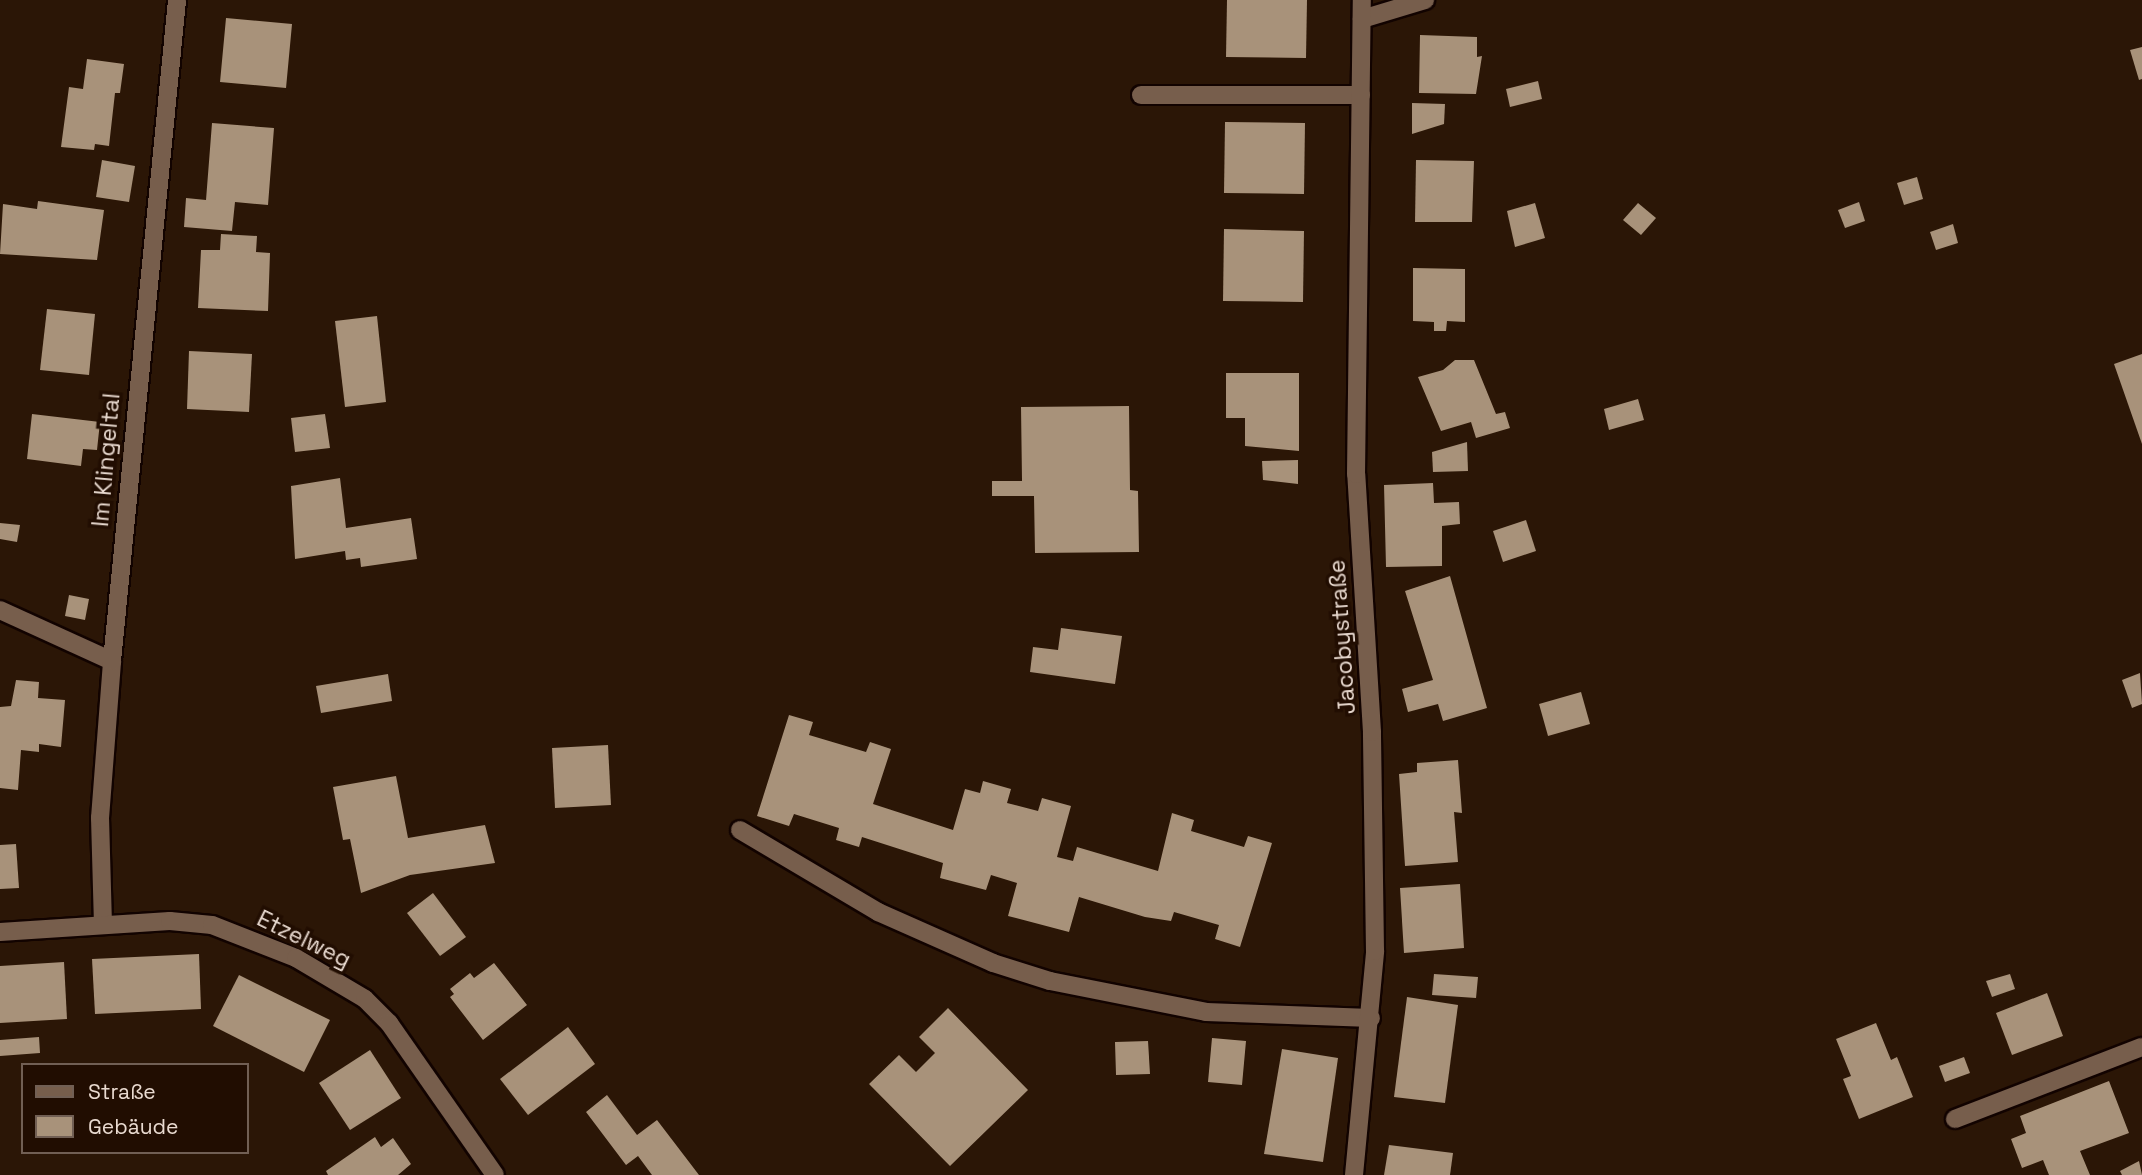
<!DOCTYPE html>
<meta charset="utf-8">
<style>
body{margin:0}
#map{position:relative;width:2142px;height:1175px;overflow:hidden;background:#2b1606;font-family:"Space Grotesk",sans-serif}
div>[style]{position:absolute}
.building>*{inset:0;background:#a8927a}
.roads{filter:drop-shadow(2px 0 #120300) drop-shadow(-2px 0 #120300) drop-shadow(0 2px #120300) drop-shadow(0 -2px #120300)}
.lane>*{height:18px;margin:-9px;padding:0 9px;transform-origin:9px;border-radius:9px;background:#775e4c}
.street>*{height:18px;margin:-9px;padding:0 9px;transform-origin:9px;border-radius:9px;background:#775e4c}
.secondary>*{height:18px;margin:-9px;padding:0 9px;transform-origin:9px;border-radius:9px;background:#775e4c}
span{translate:-50% -50%;white-space:nowrap;text-align:center;line-height:1.15;-webkit-text-stroke:7px #210d01;paint-order:stroke}
.street-label{font-size:23px;color:#e9dad0}
.legend{position:absolute;left:21px;top:1063px;width:228px;height:91px;box-sizing:border-box;background:#210d01;border:2px solid #715f54;margin:0;padding:9px 12px;list-style:none;font-size:21px;color:#e9dad0}
.legend li{display:flex;align-items:center;gap:14px;height:35px}
.legend b{width:35px;border:2px solid #715f54}
</style>
<div id="map">
<div class="building">
<i style="clip-path:polygon(1227px 0,1307px 0,1306px 58px,1226px 57px)"></i>
<i style="clip-path:polygon(226px 18px,292px 24px,286px 88px,220px 82px)"></i>
<i style="clip-path:polygon(1420px 35px,1477px 37px,1477px 57px,1482px 56px,1476px 94px,1419px 93px)"></i>
<i style="clip-path:polygon(2142px 47px,2142px 79px,2139px 80px,2130px 50px)"></i>
<i style="clip-path:polygon(87px 59px,124px 64px,120px 93px,115px 93px,109px 146px,95px 144px,94px 150px,61px 147px,69px 87px,83px 89px)"></i>
<i style="clip-path:polygon(1538px 81px,1542px 99px,1510px 107px,1506px 89px)"></i>
<i style="clip-path:polygon(1412px 103px,1445px 104px,1444px 124px,1412px 134px)"></i>
<i style="clip-path:polygon(1225px 122px,1305px 123px,1304px 194px,1224px 193px)"></i>
<i style="clip-path:polygon(212px 123px,274px 128px,268px 205px,235px 202px,232px 231px,184px 227px,186px 198px,206px 200px)"></i>
<i style="clip-path:polygon(102px 160px,135px 166px,129px 202px,96px 197px)"></i>
<i style="clip-path:polygon(1416px 160px,1474px 161px,1472px 222px,1415px 222px)"></i>
<i style="clip-path:polygon(1917px 177px,1923px 199px,1904px 205px,1897px 183px)"></i>
<i style="clip-path:polygon(38px 201px,104px 210px,97px 260px,0 254px,3px 204px,37px 209px)"></i>
<i style="clip-path:polygon(1859px 202px,1865px 221px,1845px 228px,1838px 210px)"></i>
<i style="clip-path:polygon(1535px 203px,1545px 238px,1515px 247px,1507px 211px)"></i>
<i style="clip-path:polygon(1638px 203px,1656px 218px,1641px 235px,1623px 220px)"></i>
<i style="clip-path:polygon(1953px 224px,1958px 243px,1936px 250px,1930px 232px)"></i>
<i style="clip-path:polygon(1224px 229px,1304px 231px,1303px 302px,1223px 301px)"></i>
<i style="clip-path:polygon(221px 234px,257px 236px,256px 252px,270px 253px,268px 311px,198px 308px,201px 250px,220px 250px)"></i>
<i style="clip-path:polygon(1413px 268px,1465px 269px,1465px 322px,1447px 321px,1446px 331px,1434px 331px,1434px 322px,1413px 321px)"></i>
<i style="clip-path:polygon(47px 309px,95px 314px,89px 375px,40px 370px)"></i>
<i style="clip-path:polygon(377px 316px,386px 402px,345px 407px,335px 321px)"></i>
<i style="clip-path:polygon(189px 351px,252px 354px,249px 412px,187px 409px)"></i>
<i style="clip-path:polygon(2142px 354px,2142px 444px,2114px 364px)"></i>
<i style="clip-path:polygon(1455px 360px,1474px 360px,1496px 414px,1505px 412px,1510px 428px,1476px 438px,1471px 422px,1441px 431px,1418px 377px,1443px 370px)"></i>
<i style="clip-path:polygon(1226px 373px,1299px 373px,1299px 451px,1245px 446px,1245px 418px,1226px 418px)"></i>
<i style="clip-path:polygon(1638px 399px,1644px 420px,1609px 430px,1604px 409px)"></i>
<i style="clip-path:polygon(1129px 406px,1130px 490px,1138px 491px,1139px 552px,1035px 553px,1034px 496px,992px 496px,992px 481px,1022px 481px,1021px 407px)"></i>
<i style="clip-path:polygon(32px 414px,100px 422px,97px 450px,83px 449px,81px 466px,27px 459px)"></i>
<i style="clip-path:polygon(325px 414px,330px 448px,295px 452px,291px 418px)"></i>
<i style="clip-path:polygon(1467px 442px,1468px 471px,1433px 472px,1432px 452px)"></i>
<i style="clip-path:polygon(1298px 460px,1298px 484px,1263px 480px,1262px 461px)"></i>
<i style="clip-path:polygon(340px 478px,346px 528px,411px 518px,417px 559px,361px 567px,360px 558px,346px 560px,345px 551px,295px 559px,291px 486px)"></i>
<i style="clip-path:polygon(1433px 483px,1434px 503px,1459px 502px,1460px 524px,1442px 526px,1442px 566px,1386px 567px,1384px 485px)"></i>
<i style="clip-path:polygon(1526px 520px,1536px 551px,1503px 562px,1493px 531px)"></i>
<i style="clip-path:polygon(0 523px,20px 525px,17px 542px,0 539px)"></i>
<i style="clip-path:polygon(1450px 576px,1487px 708px,1443px 721px,1438px 704px,1408px 712px,1402px 689px,1433px 680px,1405px 591px)"></i>
<i style="clip-path:polygon(69px 595px,89px 599px,85px 620px,65px 616px)"></i>
<i style="clip-path:polygon(1061px 628px,1122px 636px,1115px 684px,1030px 672px,1033px 647px,1058px 650px)"></i>
<i style="clip-path:polygon(2140px 673px,2142px 704px,2132px 708px,2122px 680px)"></i>
<i style="clip-path:polygon(388px 674px,392px 701px,321px 713px,316px 686px)"></i>
<i style="clip-path:polygon(16px 680px,39px 682px,38px 698px,65px 700px,61px 747px,39px 744px,39px 752px,21px 750px,18px 790px,0 788px,0 707px,11px 706px)"></i>
<i style="clip-path:polygon(1581px 692px,1590px 724px,1548px 736px,1539px 704px)"></i>
<i style="clip-path:polygon(789px 715px,813px 722px,809px 735px,866px 752px,870px 742px,891px 749px,873px 804px,953px 830px,965px 789px,980px 793px,983px 781px,1011px 789px,1007px 803px,1038px 811px,1042px 798px,1071px 806px,1057px 857px,1073px 861px,1077px 847px,1158px 871px,1172px 813px,1194px 820px,1191px 831px,1244px 847px,1248px 836px,1272px 843px,1240px 947px,1215px 939px,1219px 925px,1174px 912px,1171px 921px,1145px 917px,1079px 897px,1069px 932px,1008px 916px,1017px 883px,991px 875px,986px 890px,940px 878px,943px 863px,862px 837px,859px 847px,836px 840px,839px 828px,794px 814px,789px 826px,757px 816px)"></i>
<i style="clip-path:polygon(608px 745px,611px 805px,555px 808px,552px 748px)"></i>
<i style="clip-path:polygon(1458px 760px,1462px 813px,1454px 812px,1458px 862px,1405px 866px,1399px 774px,1417px 772px,1417px 763px)"></i>
<i style="clip-path:polygon(396px 776px,408px 838px,485px 825px,495px 863px,410px 875px,361px 893px,350px 839px,343px 840px,333px 787px)"></i>
<i style="clip-path:polygon(16px 844px,19px 888px,0 889px,0 845px)"></i>
<i style="clip-path:polygon(1460px 884px,1464px 948px,1404px 953px,1400px 888px)"></i>
<i style="clip-path:polygon(433px 893px,466px 937px,440px 956px,407px 913px)"></i>
<i style="clip-path:polygon(199px 954px,201px 1009px,95px 1014px,92px 959px)"></i>
<i style="clip-path:polygon(64px 962px,67px 1019px,0 1023px,0 966px)"></i>
<i style="clip-path:polygon(494px 963px,527px 1005px,483px 1040px,450px 997px,454px 994px,450px 989px,470px 973px,474px 978px)"></i>
<i style="clip-path:polygon(1434px 974px,1478px 977px,1476px 998px,1432px 995px)"></i>
<i style="clip-path:polygon(2010px 974px,2015px 989px,1992px 997px,1986px 981px)"></i>
<i style="clip-path:polygon(239px 975px,330px 1020px,304px 1072px,213px 1026px)"></i>
<i style="clip-path:polygon(2047px 993px,2063px 1036px,2012px 1055px,1996px 1013px)"></i>
<i style="clip-path:polygon(1407px 997px,1458px 1005px,1445px 1103px,1394px 1097px)"></i>
<i style="clip-path:polygon(948px 1008px,1028px 1090px,950px 1166px,869px 1084px,899px 1055px,916px 1072px,935px 1053px,919px 1037px)"></i>
<i style="clip-path:polygon(1876px 1023px,1891px 1060px,1897px 1057px,1913px 1097px,1859px 1119px,1843px 1079px,1851px 1076px,1836px 1039px)"></i>
<i style="clip-path:polygon(568px 1027px,595px 1064px,528px 1115px,500px 1079px)"></i>
<i style="clip-path:polygon(39px 1037px,40px 1053px,0 1056px,0 1040px)"></i>
<i style="clip-path:polygon(1212px 1038px,1246px 1041px,1242px 1085px,1208px 1082px)"></i>
<i style="clip-path:polygon(1148px 1041px,1150px 1074px,1116px 1075px,1115px 1042px)"></i>
<i style="clip-path:polygon(1282px 1049px,1338px 1058px,1323px 1162px,1264px 1154px)"></i>
<i style="clip-path:polygon(370px 1050px,401px 1098px,350px 1130px,319px 1083px)"></i>
<i style="clip-path:polygon(1964px 1057px,1970px 1073px,1945px 1082px,1939px 1066px)"></i>
<i style="clip-path:polygon(2109px 1081px,2129px 1133px,2080px 1151px,2090px 1175px,2049px 1175px,2043px 1160px,2022px 1168px,2011px 1139px,2026px 1133px,2020px 1116px)"></i>
<i style="clip-path:polygon(607px 1095px,637px 1135px,657px 1120px,699px 1175px,652px 1175px,638px 1156px,626px 1165px,586px 1112px)"></i>
<i style="clip-path:polygon(375px 1137px,381px 1147px,393px 1138px,411px 1164px,398px 1175px,328px 1175px,326px 1171px)"></i>
<i style="clip-path:polygon(1389px 1145px,1453px 1153px,1450px 1175px,1384px 1175px)"></i>
<i style="clip-path:polygon(2139px 1161px,2142px 1175px,2122px 1175px,2120px 1171px)"></i>
</div>
<div class="roads">
<div class="lane">
<i style="left:1362px;top:19px;width:66px;rotate:-16.8deg"></i>
<i style="left:1141px;top:95px;width:220px"></i>
<i style="left:740px;top:830px;width:161px;rotate:30.7deg"></i>
<i style="left:878px;top:912px;width:126px;rotate:23.9deg"></i>
<i style="left:993px;top:963px;width:60px;rotate:17.5deg"></i>
<i style="left:1050px;top:981px;width:159px;rotate:11.2deg"></i>
<i style="left:1206px;top:1012px;width:165px;rotate:2.1deg"></i>
<i style="left:1955px;top:1119px;width:200px;rotate:-21.1deg"></i>
</div>
<div class="street">
<i style="left:0;top:610px;width:123px;rotate:24.5deg"></i>
<i style="left:103px;top:925px;width:107px;rotate:-91.6deg"></i>
<i style="left:100px;top:818px;width:157px;rotate:-85.6deg"></i>
<i style="left:112px;top:661px;width:664px;rotate:-84.38deg"></i>
<i style="left:1354px;top:1175px;width:225px;rotate:-84.6deg"></i>
<i style="left:1375px;top:951px;width:219px;rotate:-90.8deg"></i>
<i style="left:1372px;top:732px;width:258px;rotate:-93.5deg"></i>
<i style="left:1356px;top:474px;width:474px;rotate:-89.3deg"></i>
</div>
<div class="secondary">
<i style="left:0;top:932px;width:170px;rotate:-3.7deg"></i>
<i style="left:170px;top:921px;width:42px;rotate:5.4deg"></i>
<i style="left:212px;top:925px;width:90px;rotate:21.4deg"></i>
<i style="left:296px;top:958px;width:80px;rotate:30.7deg"></i>
<i style="left:365px;top:999px;width:34px;rotate:45deg"></i>
<i style="left:389px;top:1023px;width:185px;rotate:55.1deg"></i>
</div>
</div>
<div class="street-label">
<span style="left:106px;top:460px;rotate:-85deg">Im Klingeltal</span>
<span style="left:1342px;top:637px;rotate:-94deg">Jacobystraße</span>
<span style="left:304px;top:939px;rotate:26deg">Etzelweg</span>
</div>
<ul class="legend">
<li><b style="height:9px;background:#775e4c"></b>Straße</li>
<li><b style="height:19px;background:#a8927a"></b>Gebäude</li>
</ul>
</div>
